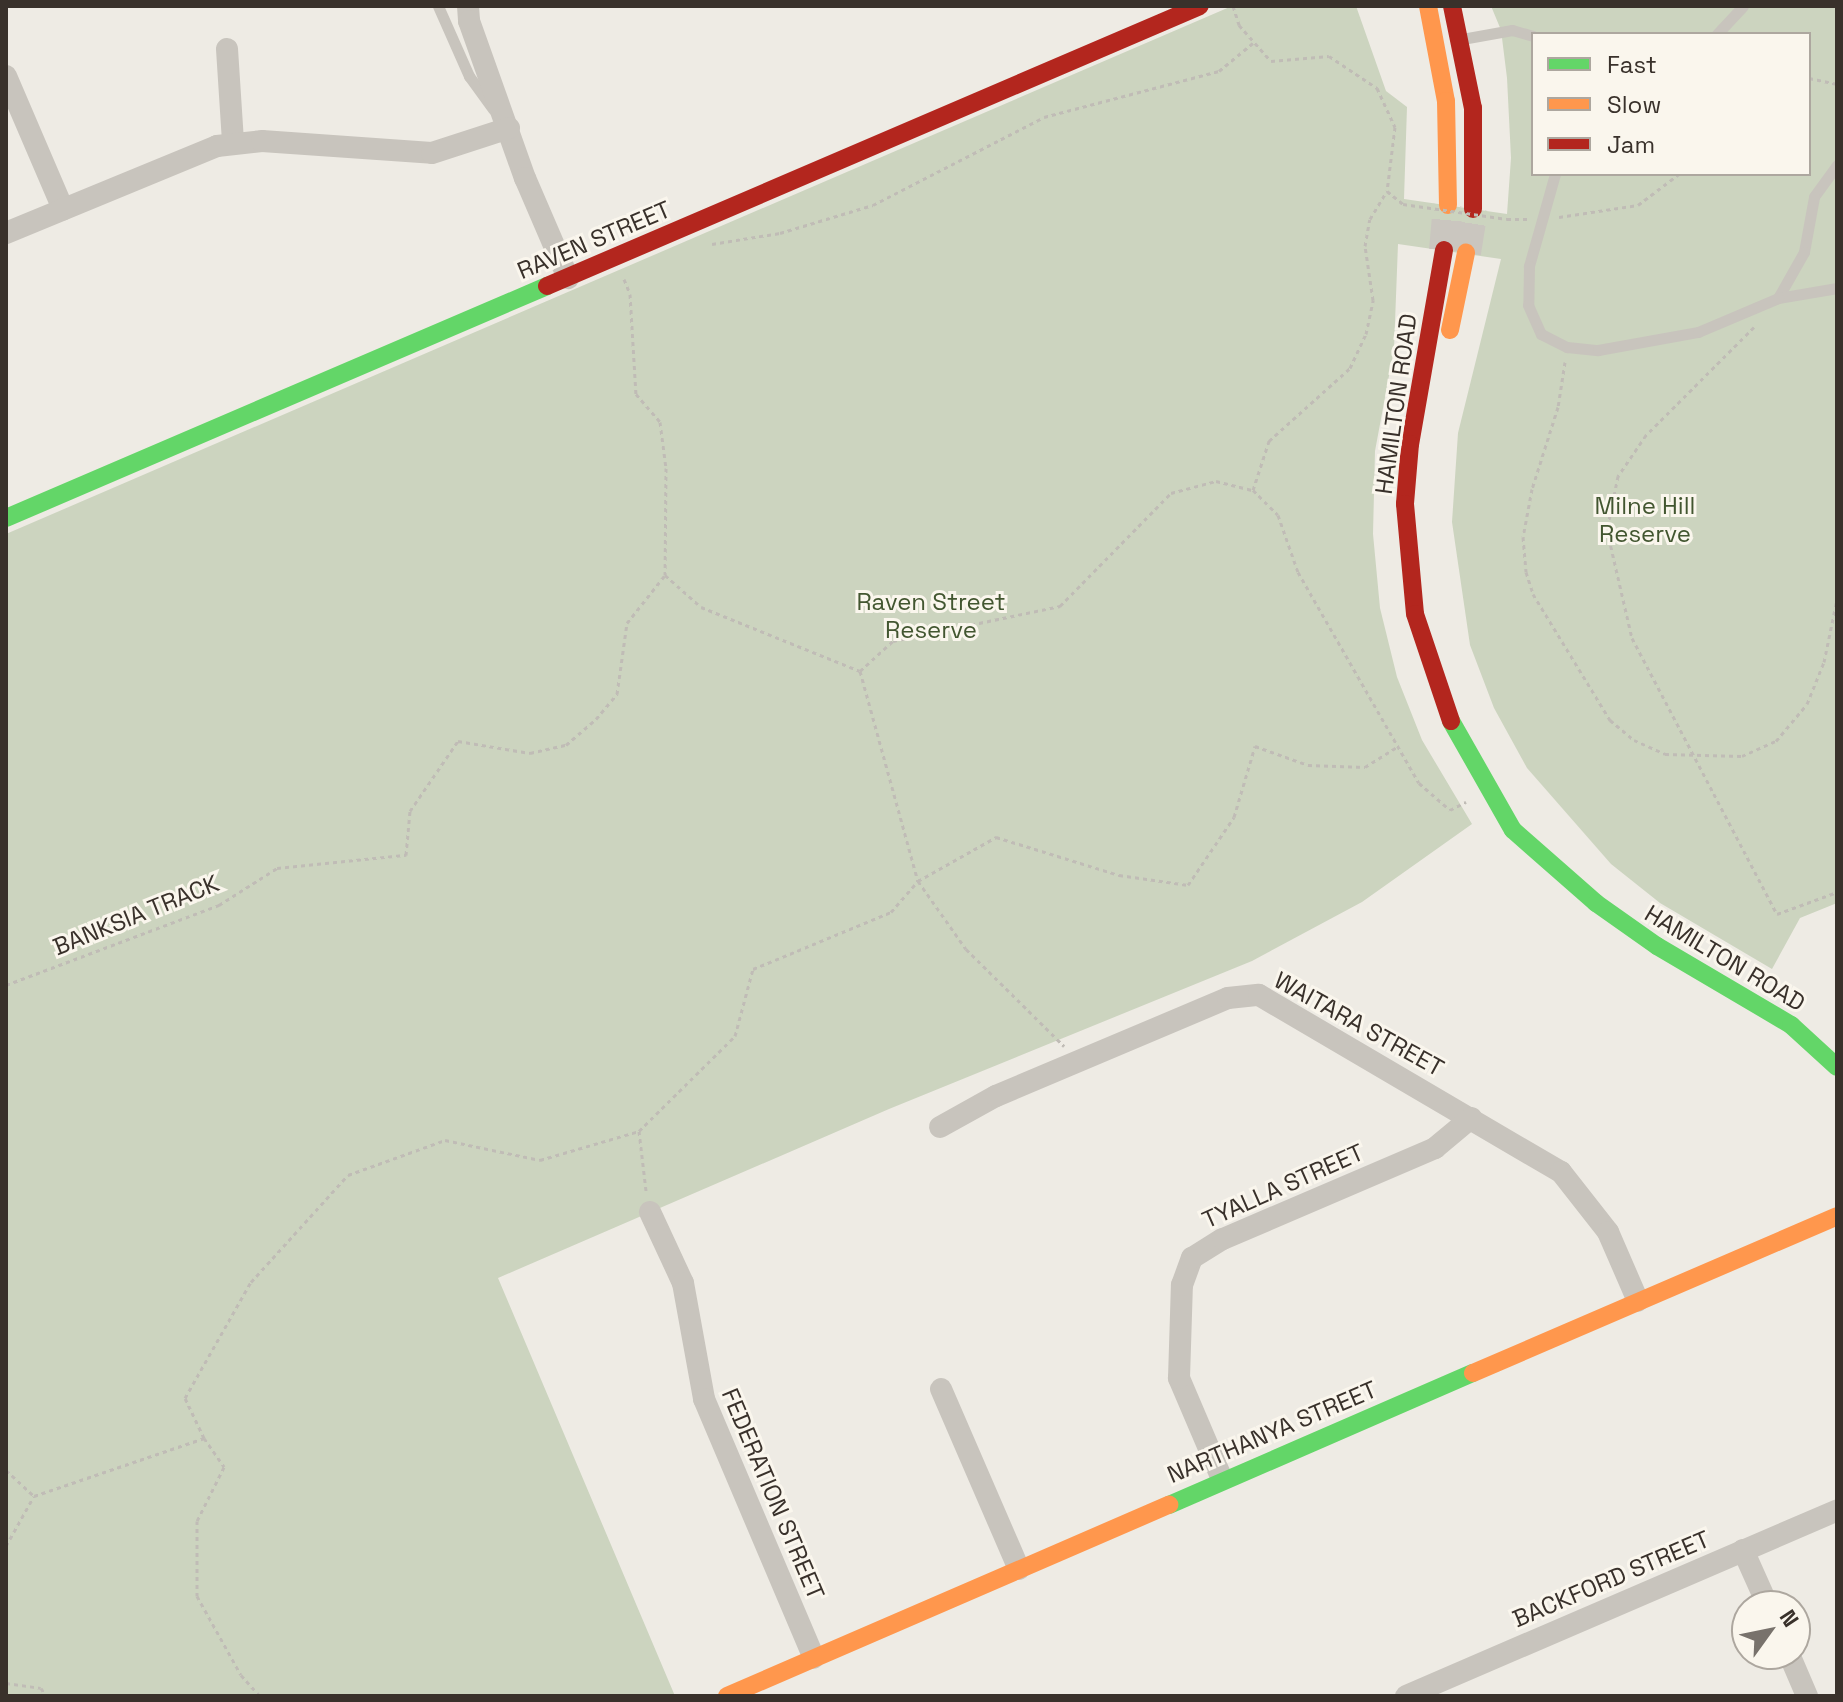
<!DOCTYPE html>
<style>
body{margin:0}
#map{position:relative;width:1843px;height:1702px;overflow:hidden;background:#eeebe4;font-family:"Space Grotesk",sans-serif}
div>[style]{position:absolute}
.green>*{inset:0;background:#ccd4bf}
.secondary-tunnel>*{height:30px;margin-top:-15px;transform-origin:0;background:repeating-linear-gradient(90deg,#cac6bf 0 30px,transparent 0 45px)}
.path>*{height:3px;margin-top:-1.5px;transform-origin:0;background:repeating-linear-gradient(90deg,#c0bcb6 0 4px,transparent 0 8px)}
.lane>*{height:11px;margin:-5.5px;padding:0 5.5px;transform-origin:5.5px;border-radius:5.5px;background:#c8c4bd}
.street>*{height:22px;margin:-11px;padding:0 11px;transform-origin:11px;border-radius:11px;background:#c8c4bd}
.fast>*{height:18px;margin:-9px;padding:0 9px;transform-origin:9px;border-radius:9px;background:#63d668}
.slow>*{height:18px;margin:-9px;padding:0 9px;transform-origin:9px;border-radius:9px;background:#ff974d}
.jam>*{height:18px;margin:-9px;padding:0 9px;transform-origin:9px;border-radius:9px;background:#b3261e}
.path-bridge>*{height:3px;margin-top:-1.5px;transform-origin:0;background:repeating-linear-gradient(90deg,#c0bcb6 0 4px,transparent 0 8px)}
span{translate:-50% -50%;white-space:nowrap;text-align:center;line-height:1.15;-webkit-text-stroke:6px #faf6ed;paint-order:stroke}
.street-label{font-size:24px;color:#39312b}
.park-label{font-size:24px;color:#425630}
.frame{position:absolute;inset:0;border:8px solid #39312b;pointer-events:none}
.legend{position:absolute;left:1531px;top:32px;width:280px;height:144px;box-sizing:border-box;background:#faf6ed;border:2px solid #ada79f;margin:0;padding:10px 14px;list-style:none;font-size:24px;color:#39312b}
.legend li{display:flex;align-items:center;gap:16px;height:40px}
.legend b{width:40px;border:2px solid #ada79f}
.north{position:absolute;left:1731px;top:1590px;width:80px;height:80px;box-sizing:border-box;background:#faf6ed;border:2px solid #ada79f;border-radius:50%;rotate:57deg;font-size:22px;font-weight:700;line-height:32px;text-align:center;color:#39312b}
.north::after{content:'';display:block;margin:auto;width:28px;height:36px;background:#78726c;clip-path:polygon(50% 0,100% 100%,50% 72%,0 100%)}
</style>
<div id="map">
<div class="green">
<i style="clip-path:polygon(evenodd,1232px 6px,1356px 6px,1386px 91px,1407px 107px,1404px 199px,1507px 214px,1511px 158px,1507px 78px,1501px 30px,1491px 6px,1837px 6px,1837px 903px,1800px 918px,1772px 969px,1660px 903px,1611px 864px,1527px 768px,1494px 708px,1470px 645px,1452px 522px,1458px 433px,1501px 259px,1398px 244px,1394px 349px,1375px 451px,1373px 534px,1380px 608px,1397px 677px,1422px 740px,1472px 824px,1362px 902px,1252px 961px,889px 1109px,498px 1278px,675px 1696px,6px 1696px,6px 534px,1232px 6px,1533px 34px,1809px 34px,1809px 174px,1533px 174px,1533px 34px)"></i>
</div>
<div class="secondary-tunnel">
<i style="left:1444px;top:250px;width:45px;rotate:-84.9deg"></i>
<i style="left:1466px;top:253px;width:45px;rotate:-81deg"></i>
</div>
<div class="path">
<i style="left:1233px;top:6px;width:20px;rotate:72deg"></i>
<i style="left:1239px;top:25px;width:48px;rotate:48.4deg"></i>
<i style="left:1271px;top:61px;width:58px;rotate:-4.9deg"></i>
<i style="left:1329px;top:56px;width:58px;rotate:33.7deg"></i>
<i style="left:1377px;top:88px;width:43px;rotate:65.2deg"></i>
<i style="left:1395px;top:127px;width:64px;rotate:97.1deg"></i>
<i style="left:1387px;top:191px;width:21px;rotate:39deg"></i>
<i style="left:1809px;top:78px;width:29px;rotate:12deg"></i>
<i style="left:1559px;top:217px;width:80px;rotate:-8.6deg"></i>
<i style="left:1638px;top:205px;width:51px;rotate:-37.1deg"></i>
<i style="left:1507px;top:219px;width:20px"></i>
<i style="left:712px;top:244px;width:69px;rotate:-9.2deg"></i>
<i style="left:780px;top:233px;width:97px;rotate:-16.8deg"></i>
<i style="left:873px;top:205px;width:192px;rotate:-27.2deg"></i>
<i style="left:1044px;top:117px;width:181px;rotate:-14.7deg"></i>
<i style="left:1219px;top:71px;width:44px;rotate:-39.5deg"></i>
<i style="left:624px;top:279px;width:16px;rotate:68deg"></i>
<i style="left:630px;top:294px;width:100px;rotate:86.6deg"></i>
<i style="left:636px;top:394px;width:37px;rotate:49deg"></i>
<i style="left:660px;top:422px;width:46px;rotate:82.6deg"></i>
<i style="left:666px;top:468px;width:107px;rotate:90.5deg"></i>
<i style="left:665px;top:575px;width:48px;rotate:41.6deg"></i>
<i style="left:701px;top:607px;width:171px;rotate:21.9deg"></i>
<i style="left:860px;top:671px;width:218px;rotate:74.6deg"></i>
<i style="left:918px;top:881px;width:83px;rotate:54.8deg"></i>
<i style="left:966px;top:949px;width:138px;rotate:44.7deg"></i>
<i style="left:1754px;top:327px;width:153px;rotate:135deg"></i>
<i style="left:1646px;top:435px;width:50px;rotate:124.3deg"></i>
<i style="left:1618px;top:476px;width:55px;rotate:101.5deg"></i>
<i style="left:1607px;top:530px;width:111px;rotate:77deg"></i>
<i style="left:1632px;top:638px;width:312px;rotate:62.3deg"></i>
<i style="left:1777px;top:914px;width:64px;rotate:-20.1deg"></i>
<i style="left:1565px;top:362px;width:46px;rotate:98.8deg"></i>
<i style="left:1558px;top:407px;width:86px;rotate:107.6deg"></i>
<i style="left:1532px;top:489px;width:49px;rotate:100.6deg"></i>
<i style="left:1523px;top:537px;width:35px;rotate:85deg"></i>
<i style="left:1526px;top:572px;width:23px;rotate:72deg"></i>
<i style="left:1533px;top:594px;width:148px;rotate:58.6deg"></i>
<i style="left:1610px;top:720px;width:31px;rotate:40deg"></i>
<i style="left:1634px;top:740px;width:34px;rotate:24deg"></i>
<i style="left:1665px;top:754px;width:77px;rotate:1.5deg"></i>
<i style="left:1742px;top:756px;width:37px;rotate:-24deg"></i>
<i style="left:1776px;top:741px;width:48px;rotate:-50deg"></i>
<i style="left:1807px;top:704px;width:45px;rotate:-68deg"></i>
<i style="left:1824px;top:662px;width:64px;rotate:-78.3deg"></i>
<i style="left:1253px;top:490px;width:52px;rotate:-71.9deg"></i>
<i style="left:1269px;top:441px;width:109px;rotate:-42deg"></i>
<i style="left:1350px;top:368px;width:38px;rotate:-65deg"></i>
<i style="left:1366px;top:334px;width:35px;rotate:-78deg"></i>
<i style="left:1373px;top:300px;width:55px;rotate:-98.4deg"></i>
<i style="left:1365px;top:246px;width:27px;rotate:-80deg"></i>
<i style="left:1370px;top:219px;width:33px;rotate:-59deg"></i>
<i style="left:860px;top:671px;width:45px;rotate:-42.3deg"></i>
<i style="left:893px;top:641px;width:171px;rotate:-11.8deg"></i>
<i style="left:1060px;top:606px;width:158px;rotate:-45.5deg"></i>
<i style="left:1171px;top:493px;width:47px;rotate:-14.9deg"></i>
<i style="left:1216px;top:481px;width:38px;rotate:14deg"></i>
<i style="left:1253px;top:490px;width:35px;rotate:45deg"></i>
<i style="left:1278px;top:515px;width:60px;rotate:70.7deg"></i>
<i style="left:1298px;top:572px;width:243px;rotate:60.2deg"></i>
<i style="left:1419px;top:783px;width:41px;rotate:41.1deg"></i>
<i style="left:1450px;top:810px;width:18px;rotate:-27deg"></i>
<i style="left:6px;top:985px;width:228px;rotate:-20.6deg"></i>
<i style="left:219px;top:905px;width:69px;rotate:-32.5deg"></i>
<i style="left:277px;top:868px;width:130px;rotate:-5.8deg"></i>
<i style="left:406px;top:855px;width:44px;rotate:-84.8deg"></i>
<i style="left:410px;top:811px;width:85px;rotate:-55.6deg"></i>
<i style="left:458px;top:741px;width:73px;rotate:9.5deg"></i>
<i style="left:530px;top:753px;width:37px;rotate:-13deg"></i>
<i style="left:566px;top:745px;width:40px;rotate:-41deg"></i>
<i style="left:596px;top:719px;width:33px;rotate:-50deg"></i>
<i style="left:617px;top:694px;width:72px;rotate:-82deg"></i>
<i style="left:627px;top:623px;width:61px;rotate:-51.6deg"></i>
<i style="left:639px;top:1131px;width:60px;rotate:83.3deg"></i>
<i style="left:204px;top:1438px;width:44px;rotate:-115.4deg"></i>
<i style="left:185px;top:1398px;width:133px;rotate:-60.4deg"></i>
<i style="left:251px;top:1282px;width:144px;rotate:-47.8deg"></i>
<i style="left:348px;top:1175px;width:103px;rotate:-19.8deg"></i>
<i style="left:445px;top:1140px;width:97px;rotate:11.9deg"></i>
<i style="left:540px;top:1160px;width:103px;rotate:-16.3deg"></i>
<i style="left:639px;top:1131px;width:135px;rotate:-44.7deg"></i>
<i style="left:735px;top:1036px;width:69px;rotate:-75deg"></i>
<i style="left:753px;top:969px;width:149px;rotate:-22.4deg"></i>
<i style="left:891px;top:912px;width:41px;rotate:-48.9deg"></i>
<i style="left:918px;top:881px;width:90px;rotate:-29.4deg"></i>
<i style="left:996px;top:837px;width:129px;rotate:17.2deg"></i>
<i style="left:1119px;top:875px;width:70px;rotate:8.2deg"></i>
<i style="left:1188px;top:885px;width:82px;rotate:-55.9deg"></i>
<i style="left:1234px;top:817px;width:74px;rotate:-73.5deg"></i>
<i style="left:1255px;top:746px;width:56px;rotate:19.7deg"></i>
<i style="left:1308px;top:765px;width:57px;rotate:2deg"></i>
<i style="left:1365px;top:767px;width:39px;rotate:-32deg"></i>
<i style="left:6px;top:1470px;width:38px;rotate:43deg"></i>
<i style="left:6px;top:1546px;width:57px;rotate:-60.8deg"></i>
<i style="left:34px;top:1496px;width:180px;rotate:-18.8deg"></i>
<i style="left:204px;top:1438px;width:35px;rotate:55deg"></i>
<i style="left:224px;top:1467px;width:60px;rotate:116.6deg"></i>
<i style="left:197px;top:1521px;width:75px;rotate:90deg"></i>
<i style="left:197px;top:1596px;width:90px;rotate:60.9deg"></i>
<i style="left:241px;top:1675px;width:28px;rotate:48deg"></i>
<i style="left:6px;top:1683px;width:35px;rotate:8deg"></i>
<i style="left:41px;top:1688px;width:9px;rotate:58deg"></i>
</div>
<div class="lane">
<i style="left:438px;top:6px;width:77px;rotate:66.1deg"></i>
<i style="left:469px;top:76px;width:41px;rotate:54deg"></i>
<i style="left:1717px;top:34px;width:38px;rotate:-47deg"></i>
<i style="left:1462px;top:39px;width:51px;rotate:-10.2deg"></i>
<i style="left:1512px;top:30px;width:22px;rotate:16deg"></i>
<i style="left:1837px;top:165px;width:39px;rotate:126deg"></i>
<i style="left:1814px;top:197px;width:56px;rotate:100.3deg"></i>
<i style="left:1804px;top:252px;width:53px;rotate:119.5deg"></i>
<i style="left:1778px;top:298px;width:60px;rotate:-9.6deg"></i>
<i style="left:1555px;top:174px;width:96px;rotate:105.8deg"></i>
<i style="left:1529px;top:266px;width:39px;rotate:91deg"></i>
<i style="left:1528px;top:305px;width:32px;rotate:66deg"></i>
<i style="left:1541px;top:334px;width:29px;rotate:27deg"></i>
<i style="left:1567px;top:347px;width:31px;rotate:6deg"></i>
<i style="left:1598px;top:350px;width:102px;rotate:-10.2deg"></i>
<i style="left:1698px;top:332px;width:87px;rotate:-23deg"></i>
</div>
<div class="street">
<i style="left:468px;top:6px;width:15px;rotate:86deg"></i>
<i style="left:469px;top:21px;width:167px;rotate:70.4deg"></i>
<i style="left:525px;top:178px;width:109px;rotate:66.7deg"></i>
<i style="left:227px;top:49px;width:93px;rotate:86.3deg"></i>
<i style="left:6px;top:76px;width:145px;rotate:66.8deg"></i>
<i style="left:6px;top:233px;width:228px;rotate:-22.4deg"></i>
<i style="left:217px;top:146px;width:45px;rotate:-6.3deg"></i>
<i style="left:262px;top:141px;width:170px;rotate:4deg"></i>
<i style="left:432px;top:153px;width:81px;rotate:-18deg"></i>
<i style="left:940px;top:1127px;width:64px;rotate:-29deg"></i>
<i style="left:996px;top:1096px;width:252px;rotate:-22.9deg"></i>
<i style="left:1228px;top:998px;width:31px;rotate:-6deg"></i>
<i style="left:1259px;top:995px;width:350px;rotate:30.4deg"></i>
<i style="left:1561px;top:1172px;width:76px;rotate:51.9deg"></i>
<i style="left:1608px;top:1232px;width:75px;rotate:66.5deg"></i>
<i style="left:650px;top:1212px;width:78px;rotate:65.1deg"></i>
<i style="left:683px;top:1283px;width:118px;rotate:79.7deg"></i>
<i style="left:704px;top:1399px;width:281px;rotate:67deg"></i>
<i style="left:941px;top:1389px;width:196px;rotate:66.6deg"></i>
<i style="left:1222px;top:1479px;width:110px;rotate:-113.1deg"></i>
<i style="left:1179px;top:1378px;width:93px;rotate:-88.2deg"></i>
<i style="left:1182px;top:1285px;width:29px;rotate:-70deg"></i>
<i style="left:1192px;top:1258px;width:36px;rotate:-32deg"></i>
<i style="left:1223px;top:1239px;width:231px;rotate:-23.2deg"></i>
<i style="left:1435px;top:1148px;width:47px;rotate:-39.8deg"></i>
<i style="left:1743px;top:1550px;width:61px;rotate:65.9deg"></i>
<i style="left:1789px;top:1654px;width:46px;rotate:66.8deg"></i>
<i style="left:1406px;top:1696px;width:469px;rotate:-23.3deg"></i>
</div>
<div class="fast">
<i style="left:6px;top:518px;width:589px;rotate:-23.21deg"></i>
<i style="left:1451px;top:721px;width:125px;rotate:60.4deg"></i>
<i style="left:1513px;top:830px;width:111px;rotate:41.3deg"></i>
<i style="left:1596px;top:903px;width:75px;rotate:35.2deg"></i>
<i style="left:1657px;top:946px;width:156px;rotate:30.5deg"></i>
<i style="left:1791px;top:1025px;width:62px;rotate:42.4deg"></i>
<i style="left:1169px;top:1505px;width:331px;rotate:-23.5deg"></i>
</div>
<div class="slow">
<i style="left:1428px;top:6px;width:97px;rotate:79.3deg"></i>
<i style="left:1446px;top:101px;width:104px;rotate:88.9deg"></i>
<i style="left:1450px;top:330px;width:79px;rotate:-78.3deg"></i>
<i style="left:1473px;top:1373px;width:396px;rotate:-23.3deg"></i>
<i style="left:727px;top:1696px;width:482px;rotate:-23.4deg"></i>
</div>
<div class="jam">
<i style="left:1452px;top:6px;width:104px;rotate:78.4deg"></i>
<i style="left:1473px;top:108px;width:101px;rotate:90deg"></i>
<i style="left:1444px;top:250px;width:197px;rotate:99.9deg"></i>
<i style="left:1410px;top:444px;width:60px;rotate:94.8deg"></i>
<i style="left:1405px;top:504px;width:110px;rotate:84.8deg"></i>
<i style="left:1415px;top:614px;width:113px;rotate:71.4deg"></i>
<i style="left:547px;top:286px;width:710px;rotate:-23.21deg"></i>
</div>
<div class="path-bridge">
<i style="left:1403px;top:204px;width:105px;rotate:8.2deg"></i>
</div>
<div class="street-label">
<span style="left:594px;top:240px;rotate:-23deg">RAVEN STREET</span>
<span style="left:1396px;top:404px;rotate:-82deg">HAMILTON ROAD</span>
<span style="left:136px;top:915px;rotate:-22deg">BANKSIA TRACK</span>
<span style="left:1725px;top:958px;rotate:31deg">HAMILTON ROAD</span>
<span style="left:1359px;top:1024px;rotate:29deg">WAITARA STREET</span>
<span style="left:1283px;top:1186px;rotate:-24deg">TYALLA STREET</span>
<span style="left:1272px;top:1432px;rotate:-23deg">NARTHANYA STREET</span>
<span style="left:773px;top:1494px;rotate:67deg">FEDERATION STREET</span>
<span style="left:1611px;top:1579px;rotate:-23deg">BACKFORD STREET</span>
</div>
<div class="park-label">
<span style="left:1645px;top:520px">Milne Hill<br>Reserve</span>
<span style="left:931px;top:616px">Raven Street<br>Reserve</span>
</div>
<div class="frame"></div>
<ul class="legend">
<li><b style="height:10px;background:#63d668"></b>Fast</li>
<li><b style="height:10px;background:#ff974d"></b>Slow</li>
<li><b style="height:10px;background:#b3261e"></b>Jam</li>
</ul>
<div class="north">N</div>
</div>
